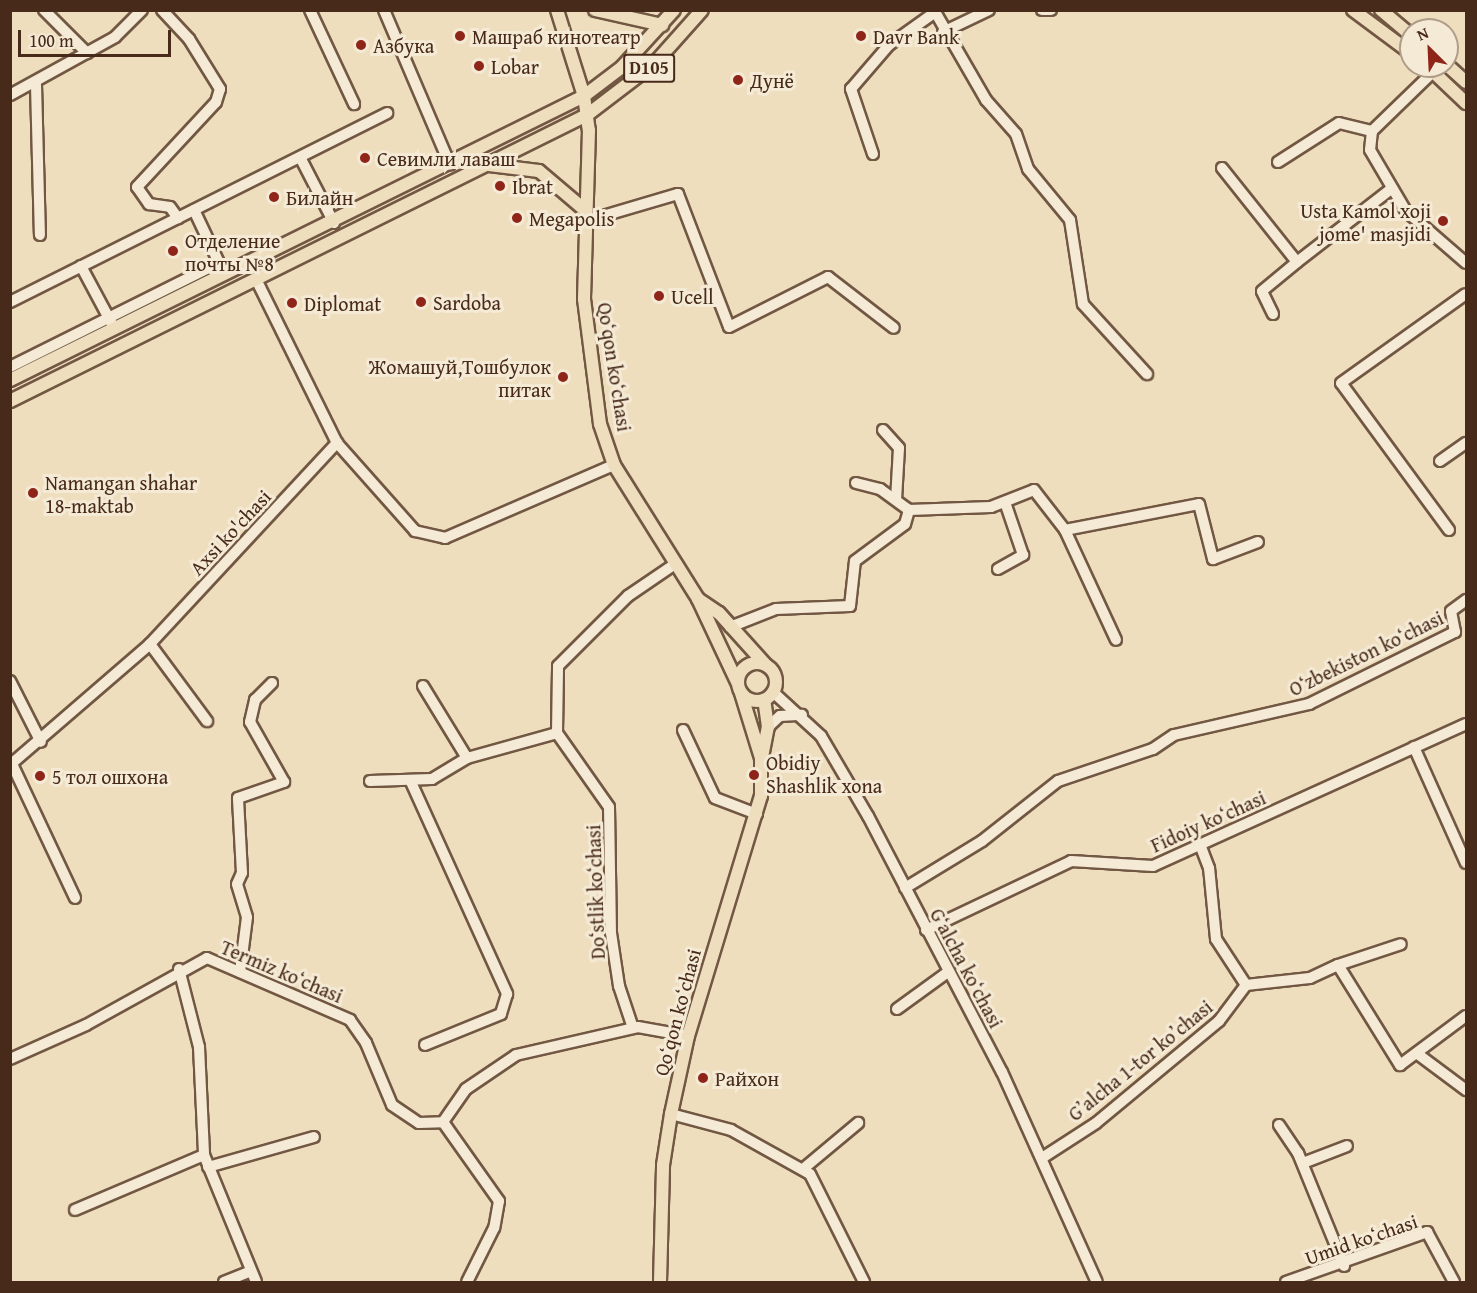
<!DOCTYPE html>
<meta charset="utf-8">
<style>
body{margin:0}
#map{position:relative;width:1477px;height:1293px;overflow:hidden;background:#eedebe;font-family:"Gentium Book Plus",serif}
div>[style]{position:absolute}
.roads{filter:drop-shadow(2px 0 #725743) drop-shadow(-2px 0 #725743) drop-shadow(0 2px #725743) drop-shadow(0 -2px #725743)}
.minor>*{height:10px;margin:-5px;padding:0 5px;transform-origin:5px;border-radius:5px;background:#f4ead5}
.major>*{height:12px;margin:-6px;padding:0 6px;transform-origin:6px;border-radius:6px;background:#eedebe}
.major>.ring{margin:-6px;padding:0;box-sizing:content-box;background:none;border:12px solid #eedebe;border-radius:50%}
.dots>*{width:16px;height:16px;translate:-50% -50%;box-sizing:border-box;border:3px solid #f4ead5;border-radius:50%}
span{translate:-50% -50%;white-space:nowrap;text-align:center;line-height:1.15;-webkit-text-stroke:6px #f4ead5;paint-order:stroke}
.shield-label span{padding:2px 4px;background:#f4ead5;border:2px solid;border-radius:4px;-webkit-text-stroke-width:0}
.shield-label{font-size:18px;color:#482a1a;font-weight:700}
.poi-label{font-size:20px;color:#482a1a}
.left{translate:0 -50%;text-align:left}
.right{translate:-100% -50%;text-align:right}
.street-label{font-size:20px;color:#482a1a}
.frame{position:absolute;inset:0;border:12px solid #482a1a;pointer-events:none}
.north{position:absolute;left:1399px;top:18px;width:60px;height:60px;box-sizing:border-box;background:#f4ead5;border:2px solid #af9d8a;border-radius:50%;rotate:336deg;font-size:16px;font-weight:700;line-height:24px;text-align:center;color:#482a1a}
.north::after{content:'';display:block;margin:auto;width:21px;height:27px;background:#8f2418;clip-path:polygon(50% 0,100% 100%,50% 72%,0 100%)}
.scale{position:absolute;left:18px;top:30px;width:153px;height:27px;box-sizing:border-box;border:3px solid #482a1a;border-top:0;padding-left:8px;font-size:18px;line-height:21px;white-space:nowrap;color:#482a1a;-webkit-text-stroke:4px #f4ead5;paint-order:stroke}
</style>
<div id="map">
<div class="roads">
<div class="minor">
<i style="left:44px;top:10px;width:61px;rotate:45deg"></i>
<i style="left:162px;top:10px;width:40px;rotate:47deg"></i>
<i style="left:189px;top:39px;width:59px;rotate:58.2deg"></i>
<i style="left:220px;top:89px;width:14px;rotate:107deg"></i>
<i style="left:216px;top:102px;width:116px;rotate:132.9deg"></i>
<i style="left:137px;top:187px;width:21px;rotate:55deg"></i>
<i style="left:149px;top:204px;width:21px;rotate:8deg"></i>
<i style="left:170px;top:207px;width:14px;rotate:54deg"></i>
<i style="left:310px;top:10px;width:104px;rotate:64.9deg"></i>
<i style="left:384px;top:10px;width:168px;rotate:66.9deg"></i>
<i style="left:934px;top:10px;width:104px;rotate:60deg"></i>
<i style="left:986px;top:100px;width:45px;rotate:48.6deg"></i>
<i style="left:1016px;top:134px;width:37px;rotate:71deg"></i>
<i style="left:1028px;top:169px;width:66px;rotate:50.5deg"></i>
<i style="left:1070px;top:220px;width:85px;rotate:81.2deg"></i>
<i style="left:1083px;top:304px;width:95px;rotate:47.6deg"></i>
<i style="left:1042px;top:10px;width:9px"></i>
<i style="left:943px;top:32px;width:51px;rotate:-25.6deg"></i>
<i style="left:1434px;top:71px;width:86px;rotate:135.9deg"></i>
<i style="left:1372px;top:131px;width:19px;rotate:96deg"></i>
<i style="left:1370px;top:150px;width:71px;rotate:59.5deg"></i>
<i style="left:1406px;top:211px;width:79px;rotate:40.9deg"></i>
<i style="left:36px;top:85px;width:150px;rotate:88.5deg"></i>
<i style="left:10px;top:95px;width:120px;rotate:-28.9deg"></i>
<i style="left:115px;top:37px;width:38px;rotate:-45deg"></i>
<i style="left:873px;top:154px;width:69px;rotate:-108.7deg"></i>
<i style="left:851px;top:89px;width:58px;rotate:-49.2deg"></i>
<i style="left:889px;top:45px;width:55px;rotate:-35.4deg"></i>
<i style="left:301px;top:159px;width:72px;rotate:62.7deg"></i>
<i style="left:1278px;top:162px;width:72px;rotate:-32.6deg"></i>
<i style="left:1339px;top:123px;width:34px;rotate:14deg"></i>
<i style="left:1222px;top:168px;width:120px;rotate:51.4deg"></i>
<i style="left:1297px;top:262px;width:119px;rotate:-37.8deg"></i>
<i style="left:194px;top:210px;width:63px;rotate:64.7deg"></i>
<i style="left:586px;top:221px;width:96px;rotate:-16.4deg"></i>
<i style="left:678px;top:194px;width:142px;rotate:69deg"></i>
<i style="left:729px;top:327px;width:111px;rotate:-26.8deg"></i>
<i style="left:828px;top:277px;width:83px;rotate:37.7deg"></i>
<i style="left:81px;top:266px;width:66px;rotate:61.9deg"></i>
<i style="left:10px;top:302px;width:422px;rotate:-26.6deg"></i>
<i style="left:1273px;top:314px;width:25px;rotate:-116deg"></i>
<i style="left:1262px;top:291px;width:45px;rotate:-39.6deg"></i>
<i style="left:10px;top:367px;width:233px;rotate:-26.5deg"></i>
<i style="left:883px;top:430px;width:24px;rotate:48deg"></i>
<i style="left:899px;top:448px;width:52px;rotate:93.3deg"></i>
<i style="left:337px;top:443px;width:118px;rotate:48.4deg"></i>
<i style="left:415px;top:531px;width:31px;rotate:13deg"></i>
<i style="left:445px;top:538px;width:184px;rotate:-23.4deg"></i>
<i style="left:1440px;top:461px;width:32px;rotate:-35deg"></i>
<i style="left:856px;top:483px;width:25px;rotate:14deg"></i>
<i style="left:880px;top:489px;width:36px;rotate:36deg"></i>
<i style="left:1065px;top:530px;width:121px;rotate:65.1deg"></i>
<i style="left:1449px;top:530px;width:182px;rotate:-126.3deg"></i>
<i style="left:1341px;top:383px;width:153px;rotate:-35.5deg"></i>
<i style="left:998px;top:569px;width:29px;rotate:-29deg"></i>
<i style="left:1023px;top:555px;width:56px;rotate:-108.8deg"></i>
<i style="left:730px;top:627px;width:49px;rotate:-21.4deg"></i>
<i style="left:776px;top:609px;width:74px;rotate:-2.3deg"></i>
<i style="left:850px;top:606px;width:45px;rotate:-83.7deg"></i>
<i style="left:855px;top:561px;width:62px;rotate:-36.5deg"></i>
<i style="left:905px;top:524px;width:15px;rotate:-74deg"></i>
<i style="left:909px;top:510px;width:82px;rotate:-2.1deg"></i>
<i style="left:991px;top:507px;width:46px;rotate:-21.6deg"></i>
<i style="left:1034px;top:490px;width:51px;rotate:52.2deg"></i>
<i style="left:1065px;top:530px;width:136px;rotate:-11deg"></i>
<i style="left:1199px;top:504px;width:57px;rotate:75.7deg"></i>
<i style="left:1213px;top:559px;width:48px;rotate:-20.7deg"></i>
<i style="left:150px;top:644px;width:96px;rotate:53.5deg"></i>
<i style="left:10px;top:681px;width:68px;rotate:63.1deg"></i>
<i style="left:423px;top:686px;width:84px;rotate:58.6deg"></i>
<i style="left:773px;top:692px;width:65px;rotate:42.5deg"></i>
<i style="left:821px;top:736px;width:93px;rotate:59.6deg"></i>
<i style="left:868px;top:816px;width:289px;rotate:62.4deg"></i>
<i style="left:1002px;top:1072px;width:230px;rotate:65.7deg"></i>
<i style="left:768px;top:727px;width:16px;rotate:-43deg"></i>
<i style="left:780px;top:716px;width:22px;rotate:-3deg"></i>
<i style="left:683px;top:730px;width:75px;rotate:64.8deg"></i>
<i style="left:715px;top:798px;width:45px;rotate:20.9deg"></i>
<i style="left:557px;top:733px;width:90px;rotate:54.9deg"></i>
<i style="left:609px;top:807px;width:126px;rotate:89.1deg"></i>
<i style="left:611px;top:933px;width:54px;rotate:81.4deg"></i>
<i style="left:619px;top:986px;width:44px;rotate:71.6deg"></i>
<i style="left:1414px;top:747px;width:127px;rotate:65.9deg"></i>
<i style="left:12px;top:764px;width:148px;rotate:64.8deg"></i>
<i style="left:10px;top:765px;width:185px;rotate:-40.8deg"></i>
<i style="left:150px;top:644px;width:275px;rotate:-47.1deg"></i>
<i style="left:337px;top:443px;width:183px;rotate:-116.3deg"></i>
<i style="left:370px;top:781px;width:62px;rotate:-1.8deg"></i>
<i style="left:432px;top:779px;width:41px;rotate:-31deg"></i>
<i style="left:467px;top:758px;width:93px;rotate:-15.5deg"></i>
<i style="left:557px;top:733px;width:67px;rotate:-89.1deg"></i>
<i style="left:558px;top:666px;width:99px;rotate:-45deg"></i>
<i style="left:628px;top:596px;width:57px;rotate:-34.2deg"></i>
<i style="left:411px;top:782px;width:233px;rotate:65.6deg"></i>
<i style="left:507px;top:994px;width:21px;rotate:107deg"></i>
<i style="left:501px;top:1014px;width:82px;rotate:157.8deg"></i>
<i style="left:905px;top:888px;width:90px;rotate:-31.4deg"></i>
<i style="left:982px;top:841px;width:97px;rotate:-38.3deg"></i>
<i style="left:1058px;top:781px;width:100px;rotate:-18.6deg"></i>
<i style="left:1153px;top:749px;width:25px;rotate:-34deg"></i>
<i style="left:1174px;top:735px;width:139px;rotate:-12.9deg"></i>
<i style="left:1309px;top:704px;width:163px;rotate:-26.3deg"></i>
<i style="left:1455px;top:632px;width:21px;rotate:-101deg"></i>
<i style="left:1451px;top:611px;width:19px;rotate:-36deg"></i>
<i style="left:926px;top:930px;width:161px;rotate:-25.4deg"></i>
<i style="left:1071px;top:861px;width:82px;rotate:3.5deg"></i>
<i style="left:1153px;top:866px;width:344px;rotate:-24.4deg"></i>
<i style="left:1338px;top:965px;width:66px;rotate:-18.4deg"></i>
<i style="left:179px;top:969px;width:81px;rotate:75.6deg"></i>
<i style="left:199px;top:1047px;width:108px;rotate:87.3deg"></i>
<i style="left:204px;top:1155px;width:137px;rotate:67.7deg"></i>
<i style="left:240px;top:972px;width:55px;rotate:-82.7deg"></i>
<i style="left:247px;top:917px;width:34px;rotate:-107deg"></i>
<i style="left:237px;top:884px;width:12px;rotate:-66deg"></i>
<i style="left:242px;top:873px;width:75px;rotate:-93.1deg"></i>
<i style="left:238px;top:798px;width:49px;rotate:-19.2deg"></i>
<i style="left:284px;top:782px;width:69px;rotate:-119.5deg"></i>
<i style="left:250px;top:722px;width:23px;rotate:-77deg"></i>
<i style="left:255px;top:700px;width:24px;rotate:-45deg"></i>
<i style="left:1246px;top:985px;width:64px;rotate:-6.2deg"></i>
<i style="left:1310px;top:978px;width:31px;rotate:-25deg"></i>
<i style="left:1338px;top:965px;width:118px;rotate:58.2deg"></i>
<i style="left:1400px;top:1065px;width:82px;rotate:-36.6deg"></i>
<i style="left:897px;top:1009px;width:63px;rotate:-36deg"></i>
<i style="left:1419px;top:1055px;width:59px;rotate:36.7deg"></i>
<i style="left:10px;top:1059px;width:83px;rotate:-24.1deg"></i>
<i style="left:86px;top:1025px;width:138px;rotate:-29deg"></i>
<i style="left:207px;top:958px;width:156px;rotate:23.4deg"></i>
<i style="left:350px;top:1020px;width:28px;rotate:55deg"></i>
<i style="left:366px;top:1043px;width:67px;rotate:67.2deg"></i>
<i style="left:392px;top:1105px;width:32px;rotate:34deg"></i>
<i style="left:419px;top:1123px;width:24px;rotate:-2deg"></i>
<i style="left:443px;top:1122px;width:40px;rotate:-55.1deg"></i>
<i style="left:466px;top:1089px;width:60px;rotate:-34.2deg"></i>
<i style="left:516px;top:1055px;width:125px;rotate:-12.9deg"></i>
<i style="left:638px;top:1027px;width:51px;rotate:10.2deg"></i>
<i style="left:671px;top:1114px;width:62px;rotate:14.9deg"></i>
<i style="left:731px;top:1130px;width:90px;rotate:29.1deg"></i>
<i style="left:810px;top:1174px;width:121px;rotate:63.4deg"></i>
<i style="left:443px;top:1122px;width:97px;rotate:54.7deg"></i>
<i style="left:499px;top:1201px;width:27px;rotate:100deg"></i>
<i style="left:494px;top:1228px;width:60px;rotate:116.6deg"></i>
<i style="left:1279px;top:1125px;width:34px;rotate:56deg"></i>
<i style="left:1298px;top:1153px;width:122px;rotate:67.8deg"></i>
<i style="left:1042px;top:1158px;width:64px;rotate:-32.9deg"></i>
<i style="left:1096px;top:1123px;width:160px;rotate:-39.7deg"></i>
<i style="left:1219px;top:1021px;width:45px;rotate:-53.1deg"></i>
<i style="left:1246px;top:985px;width:55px;rotate:-123.1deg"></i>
<i style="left:1216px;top:939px;width:71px;rotate:-95.6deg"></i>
<i style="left:1209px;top:868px;width:25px;rotate:-111deg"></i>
<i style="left:1303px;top:1163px;width:47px;rotate:-21.1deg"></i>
<i style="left:208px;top:1167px;width:110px;rotate:-15.8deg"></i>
<i style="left:803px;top:1169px;width:72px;rotate:-39.9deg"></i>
<i style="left:75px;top:1210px;width:140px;rotate:-23.1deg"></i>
<i style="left:224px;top:1282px;width:29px;rotate:-22deg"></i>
<i style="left:1286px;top:1282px;width:150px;rotate:-19.5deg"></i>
<i style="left:1427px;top:1232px;width:57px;rotate:61.6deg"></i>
</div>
<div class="major">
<i style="left:557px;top:10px;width:90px;rotate:72.6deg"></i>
<i style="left:584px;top:96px;width:34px;rotate:82deg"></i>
<i style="left:589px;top:130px;width:169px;rotate:91.7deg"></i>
<i style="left:584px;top:299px;width:126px;rotate:82.7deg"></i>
<i style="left:600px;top:424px;width:43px;rotate:71.1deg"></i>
<i style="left:614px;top:465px;width:158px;rotate:57.9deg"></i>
<i style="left:698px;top:599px;width:92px;rotate:64.8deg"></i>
<i style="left:595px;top:10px;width:69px;rotate:12.6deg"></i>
<i style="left:1353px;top:10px;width:72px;rotate:36.6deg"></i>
<i style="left:1381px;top:10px;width:39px;rotate:40deg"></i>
<i style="left:1447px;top:65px;width:25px;rotate:42deg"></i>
<i style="left:1427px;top:66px;width:54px;rotate:43.5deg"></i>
<i style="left:489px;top:165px;width:50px;rotate:6.8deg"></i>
<i style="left:539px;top:171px;width:62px;rotate:40.4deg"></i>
<i style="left:10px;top:380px;width:640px;rotate:-26.32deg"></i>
<i style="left:584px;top:96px;width:48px;rotate:-37.3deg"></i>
<i style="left:622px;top:67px;width:77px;rotate:-47.6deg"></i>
<i style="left:10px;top:401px;width:644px;rotate:-26.37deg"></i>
<i style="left:587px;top:115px;width:84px;rotate:-37.3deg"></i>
<i style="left:654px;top:64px;width:72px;rotate:-48.4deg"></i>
<i style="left:698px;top:599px;width:25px;rotate:34deg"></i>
<i style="left:719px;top:613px;width:69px;rotate:48deg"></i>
<i class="ring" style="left:738px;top:663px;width:26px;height:26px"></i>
<i style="left:762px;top:757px;width:31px;rotate:-79deg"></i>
<i style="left:768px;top:727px;width:27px;rotate:-98deg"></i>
<i style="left:660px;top:1282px;width:117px;rotate:-88.5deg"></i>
<i style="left:663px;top:1165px;width:52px;rotate:-81.1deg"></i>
<i style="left:671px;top:1114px;width:80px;rotate:-77.7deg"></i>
<i style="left:688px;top:1036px;width:251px;rotate:-73.1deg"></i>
<i style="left:761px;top:796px;width:38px;rotate:-90deg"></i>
<i style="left:761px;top:758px;width:68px;rotate:-107.1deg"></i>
</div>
</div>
<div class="dots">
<i style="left:460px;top:36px;background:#8f2418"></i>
<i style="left:861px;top:36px;background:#8f2418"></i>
<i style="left:361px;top:45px;background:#8f2418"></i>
<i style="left:479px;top:66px;background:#8f2418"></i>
<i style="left:738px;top:80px;background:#8f2418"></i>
<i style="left:365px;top:158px;background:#8f2418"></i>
<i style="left:500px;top:186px;background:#8f2418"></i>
<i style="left:274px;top:197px;background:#8f2418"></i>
<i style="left:517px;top:218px;background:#8f2418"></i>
<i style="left:1443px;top:221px;background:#8f2418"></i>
<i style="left:173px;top:251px;background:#8f2418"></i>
<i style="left:659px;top:296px;background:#8f2418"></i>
<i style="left:421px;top:302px;background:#8f2418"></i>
<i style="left:292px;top:303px;background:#8f2418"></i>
<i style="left:563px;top:377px;background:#8f2418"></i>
<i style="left:33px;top:493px;background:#8f2418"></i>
<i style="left:754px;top:775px;background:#8f2418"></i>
<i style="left:40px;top:776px;background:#8f2418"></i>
<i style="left:703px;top:1078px;background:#8f2418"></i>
</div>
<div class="shield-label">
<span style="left:649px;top:68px">D105</span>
</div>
<div class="poi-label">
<span class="left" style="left:472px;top:36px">Машраб кинотеатр</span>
<span class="left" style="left:873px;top:36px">Davr Bank</span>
<span class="left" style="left:373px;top:45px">Азбука</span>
<span class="left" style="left:491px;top:66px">Lobar</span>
<span class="left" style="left:750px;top:80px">Дунё</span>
<span class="left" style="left:377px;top:158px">Севимли лаваш</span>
<span class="left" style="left:512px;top:186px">Ibrat</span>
<span class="left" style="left:286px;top:197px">Билайн</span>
<span class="right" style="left:1431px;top:222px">Usta Kamol xoji<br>jome' masjidi</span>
<span class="left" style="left:529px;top:218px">Megapolis</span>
<span class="left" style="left:185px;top:252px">Отделение<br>почты №8</span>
<span class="left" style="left:671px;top:296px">Ucell</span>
<span class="left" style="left:433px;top:302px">Sardoba</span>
<span class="left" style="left:304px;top:303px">Diplomat</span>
<span class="right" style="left:551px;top:378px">Жомашуй,Тошбулок<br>питак</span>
<span class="left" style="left:45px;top:494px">Namangan shahar<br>18-maktab</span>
<span class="left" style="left:766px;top:774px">Obidiy<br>Shashlik xona</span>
<span class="left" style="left:52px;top:776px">5 тол ошхона</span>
<span class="left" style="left:715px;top:1078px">Райхон</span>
</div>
<div class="street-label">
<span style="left:615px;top:367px;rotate:81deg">Qoʻqon koʻchasi</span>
<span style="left:230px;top:532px;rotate:-47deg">Axsi ko'chasi</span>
<span style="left:1366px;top:653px;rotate:-26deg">Oʻzbekiston koʻchasi</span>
<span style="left:1208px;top:821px;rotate:-24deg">Fidoiy koʻchasi</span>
<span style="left:595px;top:892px;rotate:-92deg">Doʻstlik koʻchasi</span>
<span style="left:967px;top:968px;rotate:62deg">Gʻalcha koʻchasi</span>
<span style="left:282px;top:971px;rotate:23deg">Termiz koʻchasi</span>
<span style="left:677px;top:1012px;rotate:-75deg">Qoʻqon koʻchasi</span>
<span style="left:1140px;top:1060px;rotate:-39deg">Gʼalcha 1-tor koʼchasi</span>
<span style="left:1361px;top:1239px;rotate:-19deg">Umid koʻchasi</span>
</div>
<div class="frame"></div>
<div class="north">N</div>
<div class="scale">100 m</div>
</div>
